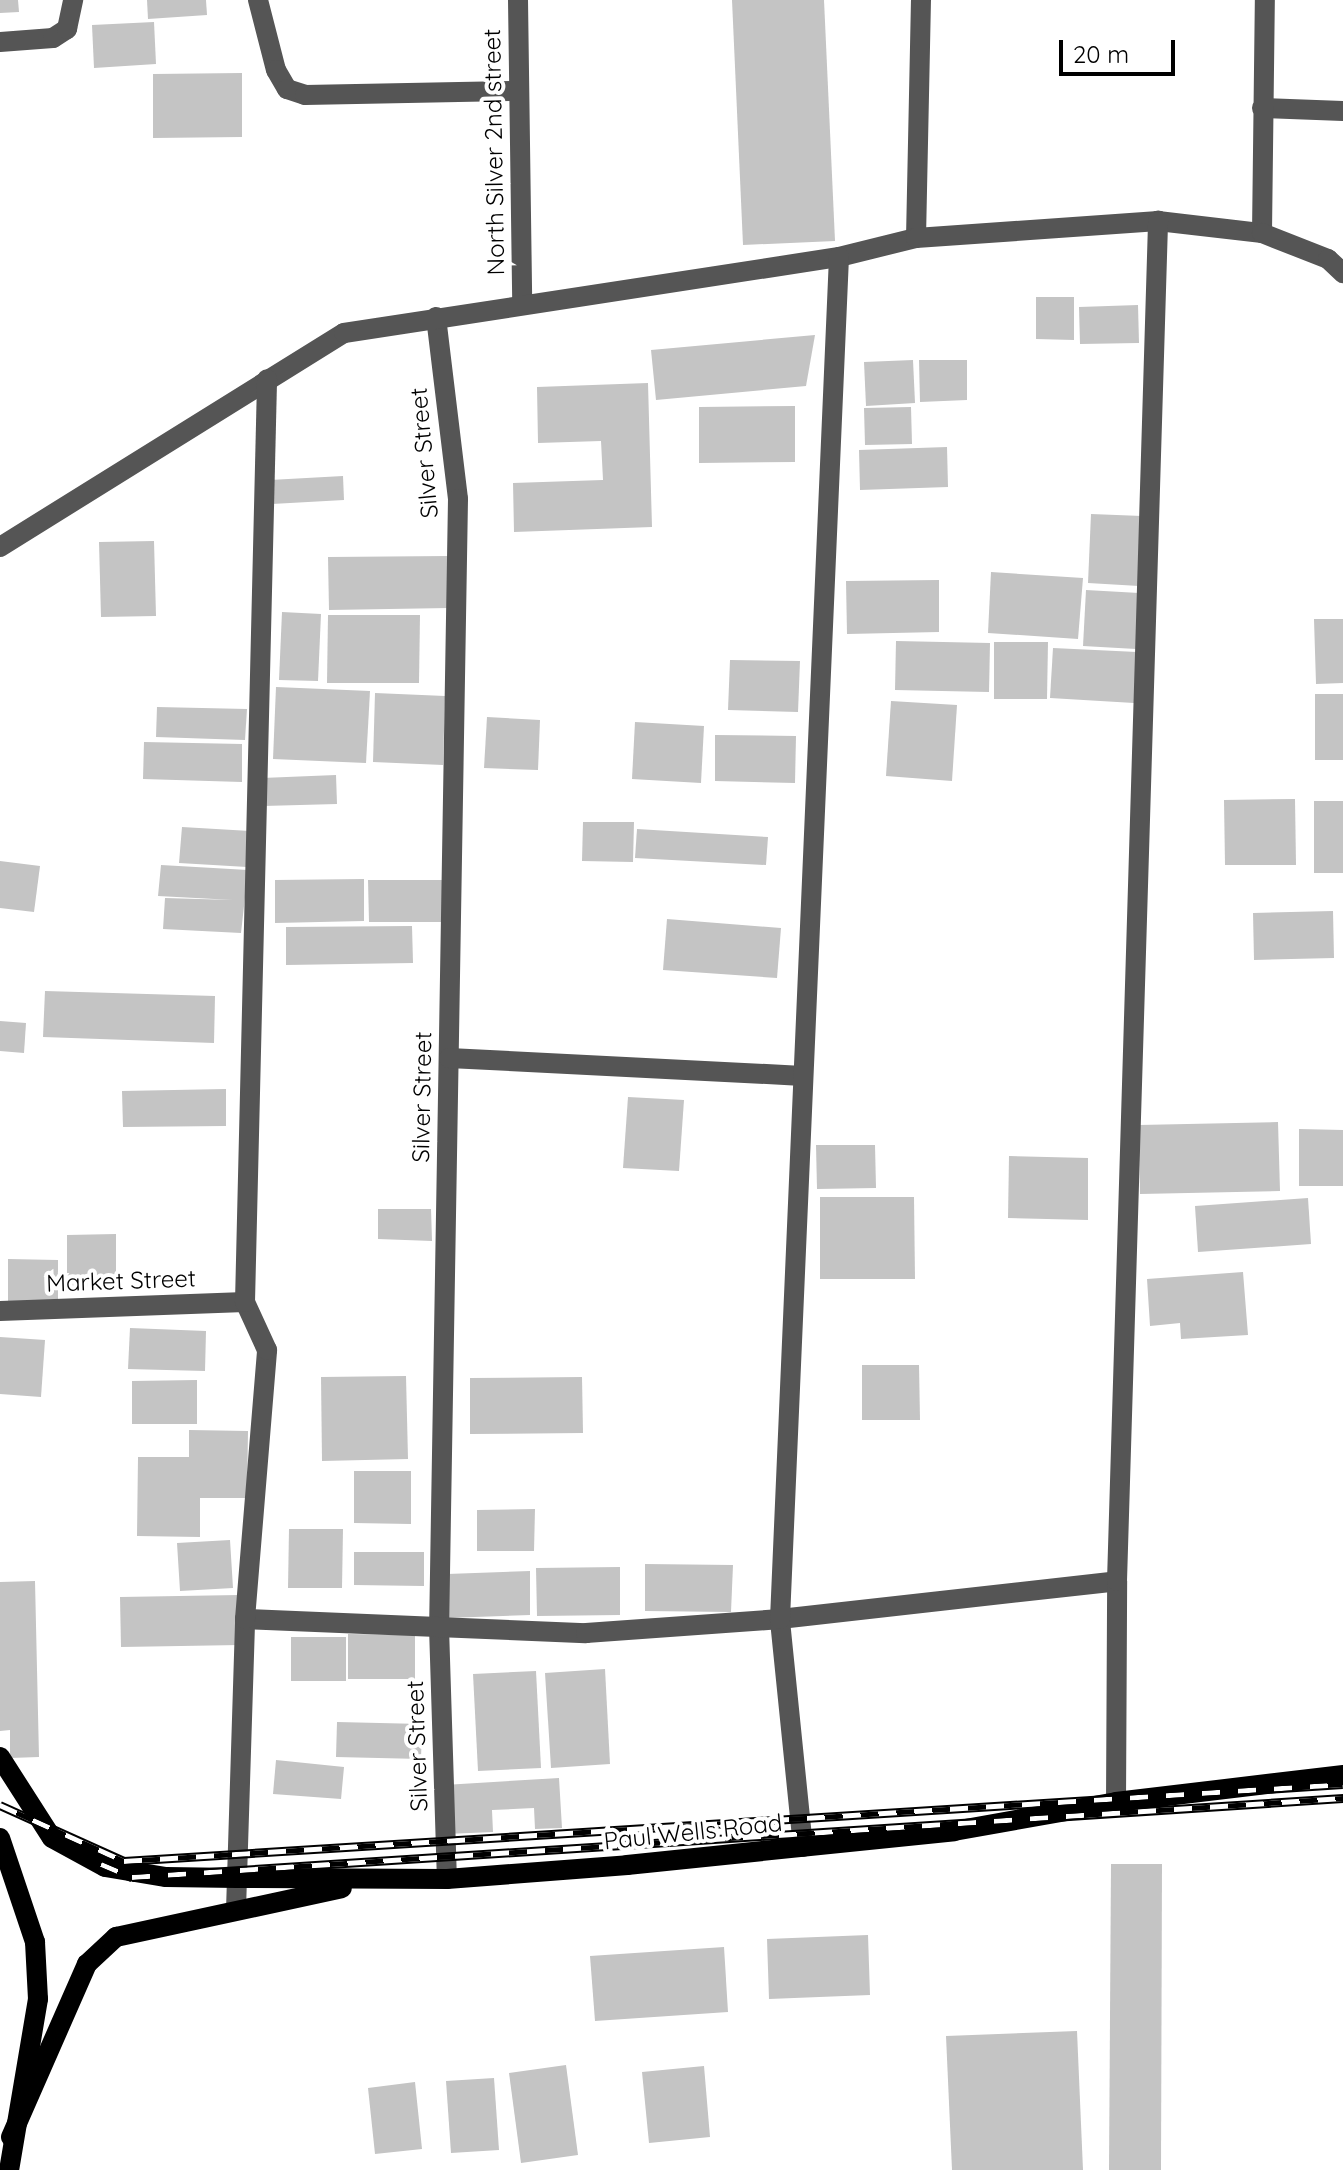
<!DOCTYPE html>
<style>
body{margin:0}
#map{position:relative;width:1343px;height:2170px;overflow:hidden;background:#fff;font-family:Quicksand,sans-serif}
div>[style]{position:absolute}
.building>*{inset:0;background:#c4c4c4}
.minor>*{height:20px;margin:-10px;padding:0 10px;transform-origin:10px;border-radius:10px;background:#555}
.major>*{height:20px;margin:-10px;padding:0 10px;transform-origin:10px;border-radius:10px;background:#000}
.rail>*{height:9px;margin-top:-4.5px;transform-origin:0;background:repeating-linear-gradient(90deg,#fff 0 18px,#000 0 36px);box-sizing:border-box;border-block:2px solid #000}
span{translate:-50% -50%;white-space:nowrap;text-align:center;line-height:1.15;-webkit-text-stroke:8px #fff;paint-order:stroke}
.street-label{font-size:24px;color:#000}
.scale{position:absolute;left:1059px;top:40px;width:116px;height:36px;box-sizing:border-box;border:4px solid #000;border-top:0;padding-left:10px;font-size:24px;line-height:28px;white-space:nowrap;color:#000;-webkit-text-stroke:6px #fff;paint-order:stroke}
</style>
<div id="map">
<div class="building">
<i style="clip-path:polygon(0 0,18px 0,19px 12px,0 13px)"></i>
<i style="clip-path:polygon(147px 0,206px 0,207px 15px,148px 19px)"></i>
<i style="clip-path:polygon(732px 0,824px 0,835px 241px,743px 245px)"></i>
<i style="clip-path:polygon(154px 22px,156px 64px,94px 68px,92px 25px)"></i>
<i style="clip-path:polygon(242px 73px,242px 137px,153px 138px,153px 74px)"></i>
<i style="clip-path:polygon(1036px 297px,1074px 297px,1074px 340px,1036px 339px)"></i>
<i style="clip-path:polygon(1138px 305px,1139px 343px,1080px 344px,1079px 307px)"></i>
<i style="clip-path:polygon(815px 335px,806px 386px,656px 400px,651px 350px)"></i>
<i style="clip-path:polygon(913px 360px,915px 403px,866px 406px,864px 362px)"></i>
<i style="clip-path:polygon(919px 360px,967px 360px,967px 400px,920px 402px)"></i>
<i style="clip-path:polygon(648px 383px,652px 527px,514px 532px,513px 483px,603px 480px,601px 441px,538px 443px,537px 387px)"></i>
<i style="clip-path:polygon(795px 406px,795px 462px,699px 463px,699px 407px)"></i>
<i style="clip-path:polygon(911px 407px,912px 444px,865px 445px,864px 408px)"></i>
<i style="clip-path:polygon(947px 447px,948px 487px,860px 490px,859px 450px)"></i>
<i style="clip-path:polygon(343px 476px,344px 500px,272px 504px,270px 480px)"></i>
<i style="clip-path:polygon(1091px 514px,1142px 516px,1139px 586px,1088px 583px)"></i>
<i style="clip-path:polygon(154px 541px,156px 616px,101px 617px,99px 542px)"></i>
<i style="clip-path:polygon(449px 556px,449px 608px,329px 610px,328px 557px)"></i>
<i style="clip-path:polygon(991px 572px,1083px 578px,1078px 639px,988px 633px)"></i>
<i style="clip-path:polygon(939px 580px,939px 632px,847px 634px,846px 581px)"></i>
<i style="clip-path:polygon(1086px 590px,1139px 593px,1136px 649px,1083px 646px)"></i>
<i style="clip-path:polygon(282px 612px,321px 614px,318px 681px,279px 680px)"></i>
<i style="clip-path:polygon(328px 615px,420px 615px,419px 683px,327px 683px)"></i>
<i style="clip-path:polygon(1314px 619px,1343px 619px,1343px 683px,1316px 684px)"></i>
<i style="clip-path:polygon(896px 641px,990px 643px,989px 692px,895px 690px)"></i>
<i style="clip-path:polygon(994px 642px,1048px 642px,1047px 699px,994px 699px)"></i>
<i style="clip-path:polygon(1053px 648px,1137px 652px,1134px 703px,1050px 698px)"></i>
<i style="clip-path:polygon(730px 660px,800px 661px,798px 712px,728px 710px)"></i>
<i style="clip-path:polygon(276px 687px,370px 691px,366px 763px,273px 759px)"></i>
<i style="clip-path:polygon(375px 693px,445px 696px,443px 765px,373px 762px)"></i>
<i style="clip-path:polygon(1315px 694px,1343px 694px,1343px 760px,1315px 760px)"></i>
<i style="clip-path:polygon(891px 701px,957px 705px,952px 781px,886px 776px)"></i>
<i style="clip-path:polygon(157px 707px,247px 709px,245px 740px,156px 737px)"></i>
<i style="clip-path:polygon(487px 717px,540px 720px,538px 770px,484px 768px)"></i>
<i style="clip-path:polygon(635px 722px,704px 726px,701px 783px,632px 779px)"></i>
<i style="clip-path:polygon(715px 735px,796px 736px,795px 783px,715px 781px)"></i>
<i style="clip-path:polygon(144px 742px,242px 744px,242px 782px,143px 779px)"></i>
<i style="clip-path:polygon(336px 775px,337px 804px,263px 806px,262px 778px)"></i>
<i style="clip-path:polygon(1295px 799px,1296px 865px,1225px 865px,1224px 800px)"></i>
<i style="clip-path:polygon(1314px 801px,1343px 801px,1343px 873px,1314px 873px)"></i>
<i style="clip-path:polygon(583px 822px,634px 822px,633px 862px,582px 861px)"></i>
<i style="clip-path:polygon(182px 827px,250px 831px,247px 867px,179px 863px)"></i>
<i style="clip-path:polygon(637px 829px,768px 837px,766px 865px,635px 858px)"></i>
<i style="clip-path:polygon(0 861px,40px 866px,34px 912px,0 908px)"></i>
<i style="clip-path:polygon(161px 865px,248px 870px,241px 933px,163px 929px,165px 898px,233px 900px,158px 896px)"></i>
<i style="clip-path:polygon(364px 879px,364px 921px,275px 923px,275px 880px)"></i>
<i style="clip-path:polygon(368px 880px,446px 880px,446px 922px,369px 922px)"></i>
<i style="clip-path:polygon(1333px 911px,1334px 958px,1254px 960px,1253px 913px)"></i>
<i style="clip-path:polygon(667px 919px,781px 928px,777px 978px,663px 970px)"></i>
<i style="clip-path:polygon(412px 926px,413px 963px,286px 965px,286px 927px)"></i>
<i style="clip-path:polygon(45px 991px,215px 996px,214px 1043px,43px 1037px)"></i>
<i style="clip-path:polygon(0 1021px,26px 1023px,24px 1053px,0 1051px)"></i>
<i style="clip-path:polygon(226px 1089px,226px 1126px,123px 1127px,122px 1091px)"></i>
<i style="clip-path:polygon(628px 1097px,684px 1100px,679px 1171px,623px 1168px)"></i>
<i style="clip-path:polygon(1278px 1122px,1280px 1191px,1140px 1194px,1139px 1125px)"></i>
<i style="clip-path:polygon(1299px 1129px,1343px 1130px,1343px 1186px,1299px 1186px)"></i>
<i style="clip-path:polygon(816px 1145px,875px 1145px,876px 1188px,817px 1189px)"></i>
<i style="clip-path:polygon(1009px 1156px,1088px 1158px,1088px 1220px,1008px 1218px)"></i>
<i style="clip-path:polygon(820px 1197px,914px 1197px,915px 1279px,820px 1279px)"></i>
<i style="clip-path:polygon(1308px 1198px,1311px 1244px,1198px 1252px,1195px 1206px)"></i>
<i style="clip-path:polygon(378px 1209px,431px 1209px,432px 1241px,378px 1239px)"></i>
<i style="clip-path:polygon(116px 1234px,116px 1289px,67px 1290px,67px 1235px)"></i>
<i style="clip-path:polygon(8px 1259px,58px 1260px,58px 1305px,8px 1305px)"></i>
<i style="clip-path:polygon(1243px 1272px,1248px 1335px,1181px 1339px,1180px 1323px,1150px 1326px,1147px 1279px)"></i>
<i style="clip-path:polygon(130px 1328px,206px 1331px,205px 1371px,128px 1369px)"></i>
<i style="clip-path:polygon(0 1337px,45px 1340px,41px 1397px,0 1394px)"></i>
<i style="clip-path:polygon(862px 1365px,919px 1365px,920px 1420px,862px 1420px)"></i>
<i style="clip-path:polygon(406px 1376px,408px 1459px,322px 1461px,321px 1377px)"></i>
<i style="clip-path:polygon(582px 1377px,583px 1433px,470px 1434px,470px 1378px)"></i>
<i style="clip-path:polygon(197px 1380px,197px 1424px,132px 1424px,132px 1381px)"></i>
<i style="clip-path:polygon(189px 1430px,248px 1431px,247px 1498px,200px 1498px,200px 1537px,137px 1536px,138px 1457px,189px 1457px)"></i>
<i style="clip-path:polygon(354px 1471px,411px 1471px,411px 1524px,354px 1523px)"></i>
<i style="clip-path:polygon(535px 1509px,534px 1551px,477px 1551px,477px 1510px)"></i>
<i style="clip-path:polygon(289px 1529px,343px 1529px,342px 1588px,288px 1588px)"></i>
<i style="clip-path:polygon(230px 1540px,233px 1588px,180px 1591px,177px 1543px)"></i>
<i style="clip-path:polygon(354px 1552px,424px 1552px,424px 1586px,354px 1585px)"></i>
<i style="clip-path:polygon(645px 1564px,733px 1565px,731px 1612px,645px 1611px)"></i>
<i style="clip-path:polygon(620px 1567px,620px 1615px,537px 1616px,536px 1568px)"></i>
<i style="clip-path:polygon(530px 1571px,530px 1615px,446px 1618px,447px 1574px)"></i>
<i style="clip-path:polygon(35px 1581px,39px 1757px,10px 1758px,10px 1730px,0 1731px,0 1582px)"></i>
<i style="clip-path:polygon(239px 1595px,240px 1645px,121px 1647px,120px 1597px)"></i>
<i style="clip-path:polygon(348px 1634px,415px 1635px,415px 1679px,348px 1679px)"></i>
<i style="clip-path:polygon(291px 1637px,346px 1637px,346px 1681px,291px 1681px)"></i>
<i style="clip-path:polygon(605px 1669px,610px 1764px,551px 1768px,545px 1673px)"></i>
<i style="clip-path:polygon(536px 1671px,541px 1768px,478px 1771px,473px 1674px)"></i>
<i style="clip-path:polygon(337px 1722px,422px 1724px,421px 1759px,336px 1757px)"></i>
<i style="clip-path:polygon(276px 1760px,344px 1767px,341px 1799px,273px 1794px)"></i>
<i style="clip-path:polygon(559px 1778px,562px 1828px,535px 1829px,534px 1808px,492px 1810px,493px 1832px,446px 1834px,444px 1785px)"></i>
<i style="clip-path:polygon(1111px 1864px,1162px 1864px,1161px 2170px,1109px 2170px)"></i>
<i style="clip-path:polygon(868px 1935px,870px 1995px,769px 1999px,767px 1939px)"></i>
<i style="clip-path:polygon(724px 1947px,728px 2012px,595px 2021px,590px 1956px)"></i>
<i style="clip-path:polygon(1077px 2031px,1083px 2170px,952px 2170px,946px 2036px)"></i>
<i style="clip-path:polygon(566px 2065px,578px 2155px,521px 2163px,509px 2073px)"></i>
<i style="clip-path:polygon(704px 2066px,710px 2137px,649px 2143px,642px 2072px)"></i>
<i style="clip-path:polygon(494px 2078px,499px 2150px,451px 2153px,446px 2081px)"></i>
<i style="clip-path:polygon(415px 2082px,422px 2149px,375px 2154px,368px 2088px)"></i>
</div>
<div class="minor">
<i style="left:258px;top:0;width:72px;rotate:75.6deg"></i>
<i style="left:276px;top:70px;width:22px;rotate:60deg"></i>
<i style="left:287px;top:89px;width:19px;rotate:18deg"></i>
<i style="left:305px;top:95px;width:214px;rotate:-1.1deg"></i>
<i style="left:518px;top:0;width:303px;rotate:89.2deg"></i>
<i style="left:0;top:42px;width:53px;rotate:-4.3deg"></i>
<i style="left:53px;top:38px;width:17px;rotate:-33deg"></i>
<i style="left:67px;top:29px;width:30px;rotate:-78deg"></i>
<i style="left:1262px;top:108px;width:81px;rotate:2.1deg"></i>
<i style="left:1262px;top:233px;width:233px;rotate:-89.3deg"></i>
<i style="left:916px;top:238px;width:238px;rotate:-88.8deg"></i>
<i style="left:436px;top:317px;width:183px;rotate:83.1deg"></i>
<i style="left:458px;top:499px;width:1128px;rotate:90.96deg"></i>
<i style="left:439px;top:1627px;width:252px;rotate:88.2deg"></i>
<i style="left:0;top:547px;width:405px;rotate:-31.9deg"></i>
<i style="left:344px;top:333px;width:501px;rotate:-8.73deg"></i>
<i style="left:839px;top:257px;width:79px;rotate:-13.9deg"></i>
<i style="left:916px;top:238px;width:243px;rotate:-4deg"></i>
<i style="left:1158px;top:221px;width:105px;rotate:6.6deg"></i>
<i style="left:1262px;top:233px;width:71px;rotate:21.5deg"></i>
<i style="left:1328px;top:259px;width:21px;rotate:43deg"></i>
<i style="left:449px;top:1058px;width:354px;rotate:2.9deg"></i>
<i style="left:0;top:1311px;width:245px;rotate:-2.1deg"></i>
<i style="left:245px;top:1619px;width:341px;rotate:2.4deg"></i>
<i style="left:586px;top:1633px;width:195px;rotate:-4.1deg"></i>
<i style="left:780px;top:1619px;width:339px;rotate:-6.4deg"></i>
<i style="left:1116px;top:1802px;width:221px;rotate:-89.7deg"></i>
<i style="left:1117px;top:1581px;width:1361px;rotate:-88.27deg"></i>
<i style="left:803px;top:1847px;width:229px;rotate:-95.8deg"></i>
<i style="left:780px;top:1619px;width:1363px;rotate:-87.52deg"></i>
<i style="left:236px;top:1910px;width:291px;rotate:-88.2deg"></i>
<i style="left:245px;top:1619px;width:270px;rotate:-85.3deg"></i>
<i style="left:267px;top:1350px;width:53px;rotate:-114.6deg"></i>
<i style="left:245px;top:1302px;width:923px;rotate:-88.63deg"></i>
</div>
<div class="major">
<i style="left:0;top:1757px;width:96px;rotate:57.3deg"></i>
<i style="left:52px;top:1838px;width:60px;rotate:28.7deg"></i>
<i style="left:105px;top:1867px;width:62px;rotate:9.3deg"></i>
<i style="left:166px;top:1877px;width:71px;rotate:0.8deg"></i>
<i style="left:237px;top:1878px;width:210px;rotate:0.3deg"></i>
<i style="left:447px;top:1879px;width:181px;rotate:-4.4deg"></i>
<i style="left:627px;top:1865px;width:329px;rotate:-5.9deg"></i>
<i style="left:954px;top:1831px;width:165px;rotate:-10.1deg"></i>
<i style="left:1116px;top:1802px;width:229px;rotate:-6.8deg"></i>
<i style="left:0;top:1838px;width:110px;rotate:71.4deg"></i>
<i style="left:35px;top:1942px;width:57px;rotate:87deg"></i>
<i style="left:38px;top:1999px;width:173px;rotate:99.6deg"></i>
<i style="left:11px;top:2137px;width:189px;rotate:-66.3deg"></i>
<i style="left:87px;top:1964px;width:40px;rotate:-43deg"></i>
<i style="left:116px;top:1937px;width:231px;rotate:-12.2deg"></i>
</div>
<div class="rail">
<i style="left:0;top:1805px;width:136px;rotate:24.3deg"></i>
<i style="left:124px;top:1861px;width:1221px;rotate:-3.61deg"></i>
<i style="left:101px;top:1864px;width:34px;rotate:23deg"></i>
<i style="left:132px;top:1877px;width:1214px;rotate:-3.73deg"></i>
</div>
<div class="street-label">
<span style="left:494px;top:152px;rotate:-91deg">North Silver 2nd street</span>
<span style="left:424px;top:453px;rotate:-95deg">Silver Street</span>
<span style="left:422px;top:1097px;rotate:-89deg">Silver Street</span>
<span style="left:121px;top:1281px;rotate:-2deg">Market Street</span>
<span style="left:417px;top:1746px;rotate:-92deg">Silver Street</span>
<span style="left:693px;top:1832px;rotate:-6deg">Paul Wells Road</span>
</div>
<div class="scale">20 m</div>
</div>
